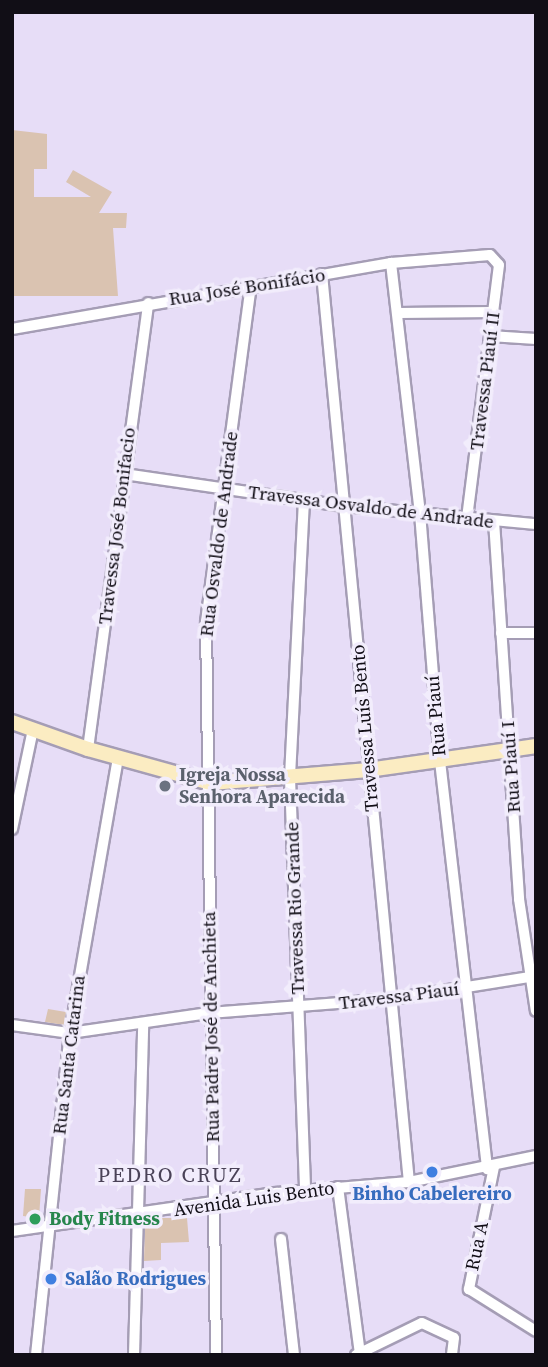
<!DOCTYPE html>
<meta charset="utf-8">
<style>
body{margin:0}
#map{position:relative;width:548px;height:1367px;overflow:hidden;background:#e7ddf7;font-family:"Source Serif 4",serif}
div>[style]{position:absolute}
.building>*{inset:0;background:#dac3b1}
.roads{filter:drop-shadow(2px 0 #a59db5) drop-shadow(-2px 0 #a59db5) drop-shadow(0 2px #a59db5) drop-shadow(0 -2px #a59db5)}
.street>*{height:10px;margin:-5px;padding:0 5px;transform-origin:5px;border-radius:5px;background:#fff}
.secondary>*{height:14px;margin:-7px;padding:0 7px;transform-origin:7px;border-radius:7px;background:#fbecc2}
.dots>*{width:19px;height:19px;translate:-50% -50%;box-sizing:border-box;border:4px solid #f2edfc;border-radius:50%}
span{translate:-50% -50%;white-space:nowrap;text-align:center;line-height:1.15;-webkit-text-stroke:7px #f2edfc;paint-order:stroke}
.street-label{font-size:19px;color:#110e16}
.worship-label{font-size:19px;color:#5b616d;font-weight:700}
.left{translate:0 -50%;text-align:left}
.shop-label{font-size:19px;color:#366cbe;font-weight:700}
.leisure-label{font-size:19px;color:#27864d;font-weight:700}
.neighbourhood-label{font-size:21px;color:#4a4257;letter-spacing:2px}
.frame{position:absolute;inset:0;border:14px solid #110e16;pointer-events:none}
</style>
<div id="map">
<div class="building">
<i style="clip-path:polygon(12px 130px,47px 134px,47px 169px,34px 169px,34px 197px,91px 197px,66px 182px,73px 170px,112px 192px,99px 213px,127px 213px,126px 228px,113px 228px,118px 296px,12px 296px)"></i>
<i style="clip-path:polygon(48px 1009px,66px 1012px,64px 1025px,45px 1022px)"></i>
<i style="clip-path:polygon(25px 1189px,41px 1189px,39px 1218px,23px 1216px)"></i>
<i style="clip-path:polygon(161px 1218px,187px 1218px,189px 1242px,161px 1243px,161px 1260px,144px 1261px,145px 1222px)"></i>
</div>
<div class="roads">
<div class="street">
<i style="left:391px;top:263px;width:252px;rotate:83.4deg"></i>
<i style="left:420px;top:513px;width:249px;rotate:85.4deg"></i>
<i style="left:440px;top:761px;width:411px;rotate:83.4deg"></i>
<i style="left:322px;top:274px;width:912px;rotate:84.53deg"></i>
<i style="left:399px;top:313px;width:95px;rotate:-0.6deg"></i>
<i style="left:12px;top:329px;width:385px;rotate:-9.9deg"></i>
<i style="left:391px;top:263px;width:99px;rotate:-4.6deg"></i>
<i style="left:490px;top:255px;width:13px;rotate:48deg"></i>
<i style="left:499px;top:265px;width:255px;rotate:97.2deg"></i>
<i style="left:490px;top:336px;width:46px;rotate:3.7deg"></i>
<i style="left:124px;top:474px;width:222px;rotate:8.3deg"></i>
<i style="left:344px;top:506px;width:193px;rotate:5.4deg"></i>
<i style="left:304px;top:500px;width:278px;rotate:92.9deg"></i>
<i style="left:290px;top:778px;width:412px;rotate:87.9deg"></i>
<i style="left:494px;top:521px;width:379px;rotate:86.2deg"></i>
<i style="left:519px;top:899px;width:113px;rotate:81.4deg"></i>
<i style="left:501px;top:633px;width:35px"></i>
<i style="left:88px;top:749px;width:450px;rotate:-82.3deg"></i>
<i style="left:12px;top:829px;width:102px;rotate:-78.1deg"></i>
<i style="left:12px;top:1025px;width:59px;rotate:7.9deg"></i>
<i style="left:70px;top:1033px;width:140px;rotate:-8.2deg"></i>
<i style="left:209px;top:1013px;width:184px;rotate:-4.4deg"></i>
<i style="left:392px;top:999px;width:146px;rotate:-9.1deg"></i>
<i style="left:494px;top:1167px;width:125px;rotate:101.6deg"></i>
<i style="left:469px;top:1289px;width:79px;rotate:32.1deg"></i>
<i style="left:338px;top:1187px;width:169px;rotate:82.5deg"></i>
<i style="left:12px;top:1231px;width:268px;rotate:-8.2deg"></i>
<i style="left:277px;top:1193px;width:132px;rotate:-4.8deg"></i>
<i style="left:409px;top:1182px;width:130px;rotate:-11.6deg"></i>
<i style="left:281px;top:1239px;width:117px;rotate:83.6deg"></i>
<i style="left:36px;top:1355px;width:324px;rotate:-84deg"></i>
<i style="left:70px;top:1033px;width:279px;rotate:-80.1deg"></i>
<i style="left:134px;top:1355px;width:331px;rotate:-88.4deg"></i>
<i style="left:216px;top:1355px;width:733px;rotate:-90.78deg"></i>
<i style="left:206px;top:622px;width:339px;rotate:-82.4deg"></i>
<i style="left:356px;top:1355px;width:73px;rotate:-25.9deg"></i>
<i style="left:422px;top:1323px;width:35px;rotate:25deg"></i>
<i style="left:454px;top:1338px;width:17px;rotate:97deg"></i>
</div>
<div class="secondary">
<i style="left:12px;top:722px;width:81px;rotate:19.6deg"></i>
<i style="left:88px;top:749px;width:128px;rotate:15.5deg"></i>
<i style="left:211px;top:783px;width:158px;rotate:-4.7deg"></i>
<i style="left:368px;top:770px;width:170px;rotate:-8.1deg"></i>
</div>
</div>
<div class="dots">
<i style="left:165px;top:786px;background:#6b7280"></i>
<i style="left:432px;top:1172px;background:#3f7fe0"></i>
<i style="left:35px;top:1219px;background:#2e9e5b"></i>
<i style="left:51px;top:1279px;background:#3f7fe0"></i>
</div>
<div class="street-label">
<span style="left:247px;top:287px;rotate:-9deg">Rua José Bonifácio</span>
<span style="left:485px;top:381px;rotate:-83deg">Travessa Piauí II</span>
<span style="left:371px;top:507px;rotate:7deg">Travessa Osvaldo de Andrade</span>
<span style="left:117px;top:526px;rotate:-83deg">Travessa José Bonifacio</span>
<span style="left:219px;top:534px;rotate:-83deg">Rua Osvaldo de Andrade</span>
<span style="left:436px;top:716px;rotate:-95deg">Rua Piauí</span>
<span style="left:365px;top:728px;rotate:-95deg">Travessa Luís Bento</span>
<span style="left:511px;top:767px;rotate:-94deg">Rua Piauí I</span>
<span style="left:295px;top:908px;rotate:-92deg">Travessa Rio Grande</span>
<span style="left:399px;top:996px;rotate:-7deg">Travessa Piauí</span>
<span style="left:211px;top:1027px;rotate:-91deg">Rua Padre José de Anchieta</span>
<span style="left:69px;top:1055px;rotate:-83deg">Rua Santa Catarina</span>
<span style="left:254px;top:1199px;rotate:-8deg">Avenida Luis Bento</span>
<span style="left:477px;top:1246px;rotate:-78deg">Rua A</span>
</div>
<div class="worship-label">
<span class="left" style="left:179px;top:786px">Igreja Nossa<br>Senhora Aparecida</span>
</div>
<div class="shop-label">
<span style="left:432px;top:1194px">Binho Cabelereiro</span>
<span class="left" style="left:65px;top:1279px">Salão Rodrigues</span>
</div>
<div class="leisure-label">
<span class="left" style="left:49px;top:1219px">Body Fitness</span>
</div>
<div class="neighbourhood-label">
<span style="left:170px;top:1175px">PEDRO CRUZ</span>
</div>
<div class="frame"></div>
</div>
